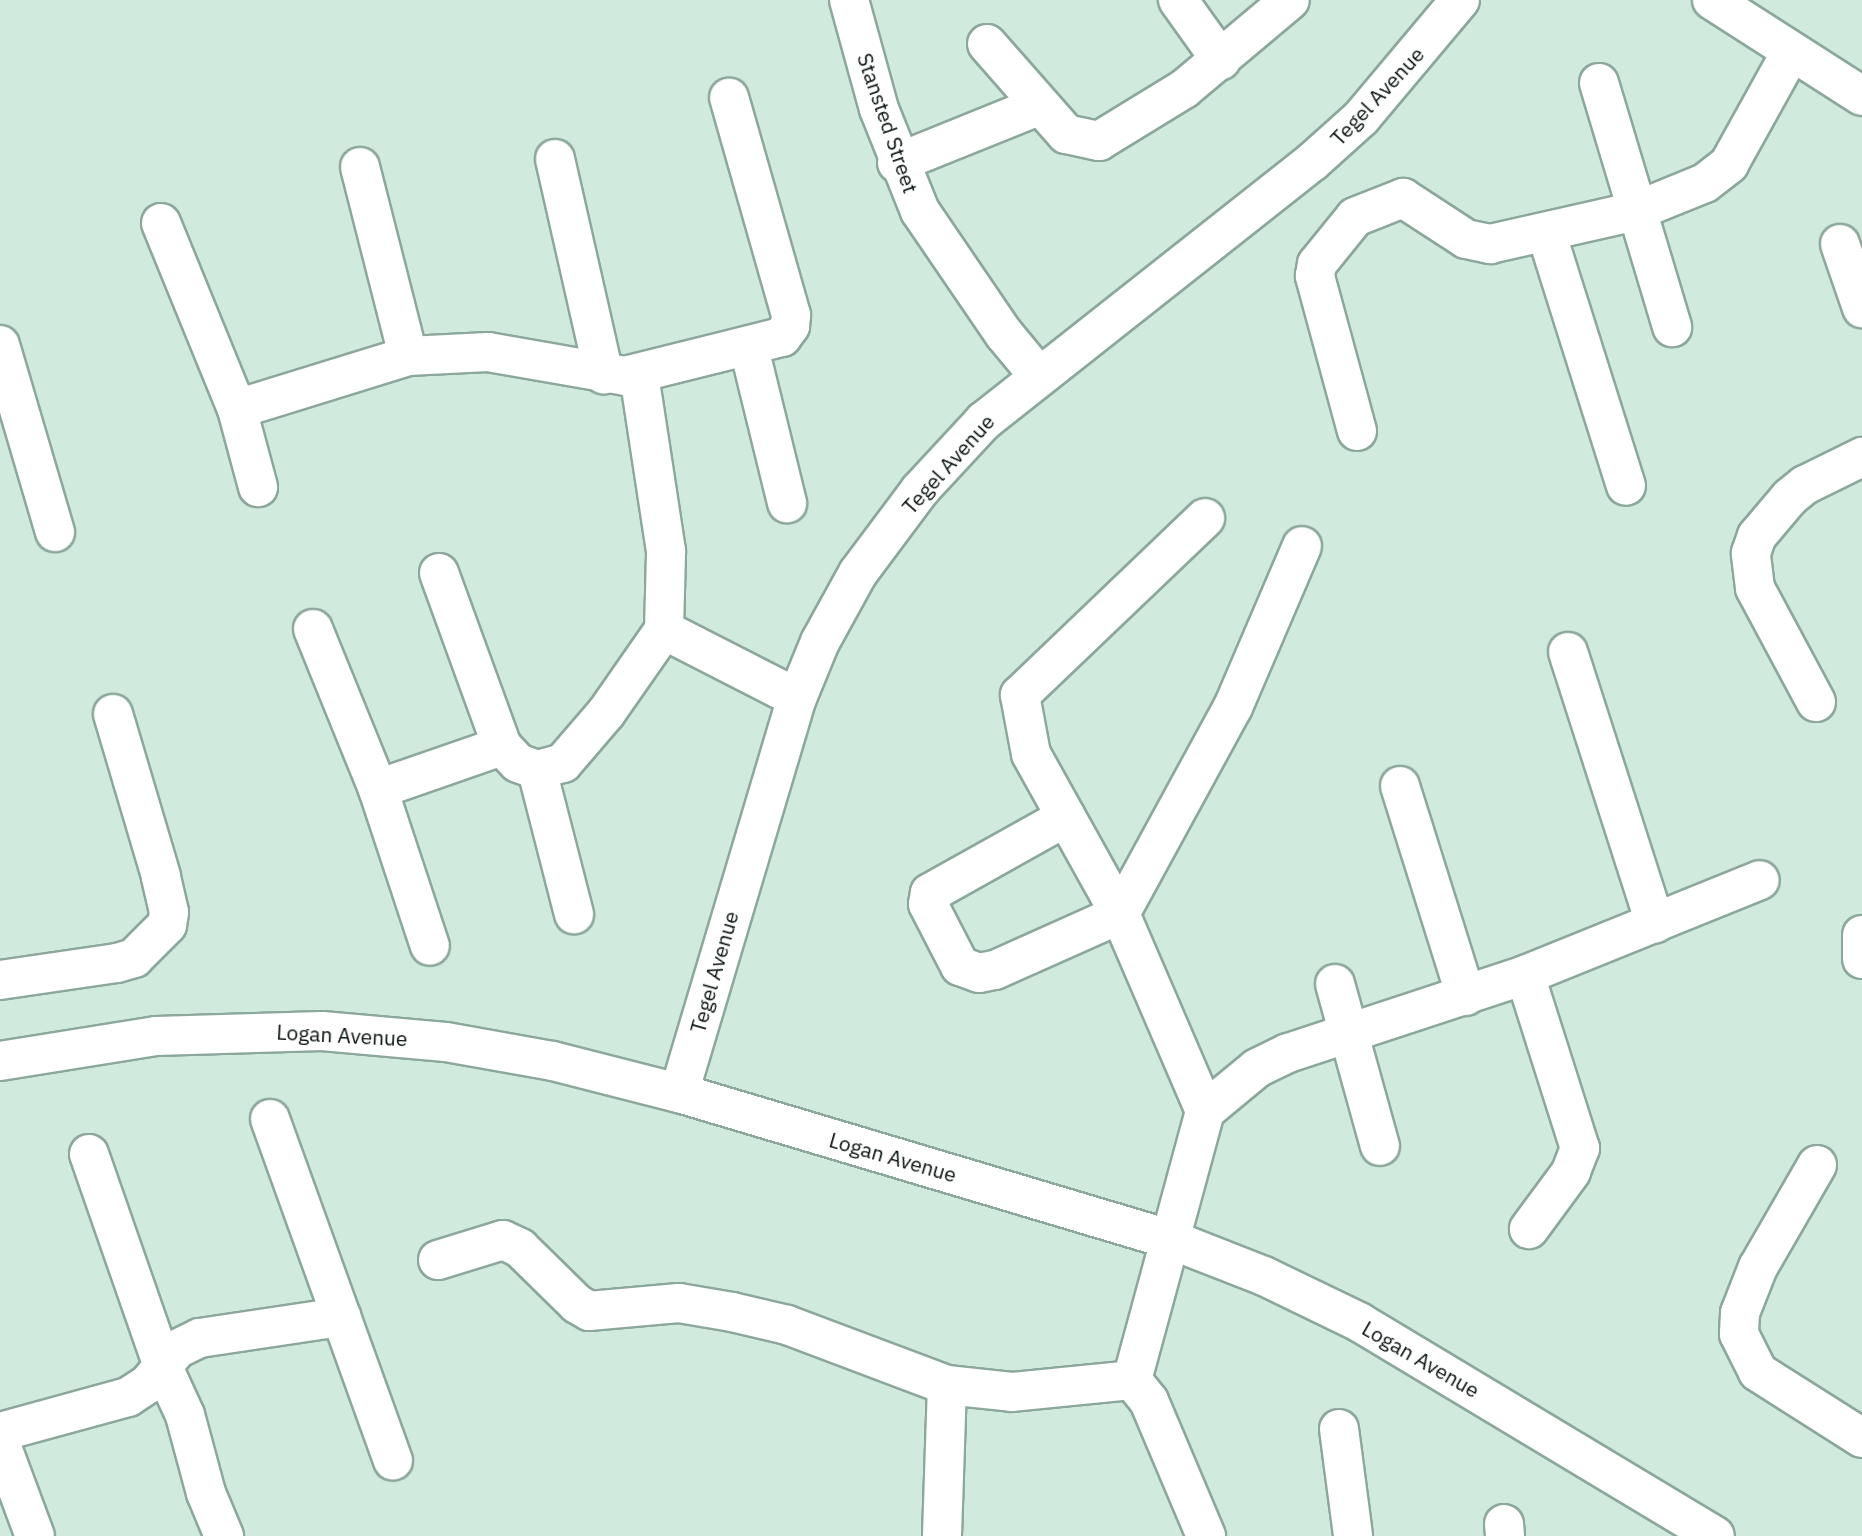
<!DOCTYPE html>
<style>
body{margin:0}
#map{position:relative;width:1862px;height:1536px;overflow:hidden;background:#d0ebde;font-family:"IBM Plex Sans",sans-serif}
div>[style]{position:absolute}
.roads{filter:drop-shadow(2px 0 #8ca79b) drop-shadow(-2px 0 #8ca79b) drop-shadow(0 2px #8ca79b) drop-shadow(0 -2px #8ca79b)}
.minor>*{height:38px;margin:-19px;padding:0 19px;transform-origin:19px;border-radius:19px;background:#fff}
span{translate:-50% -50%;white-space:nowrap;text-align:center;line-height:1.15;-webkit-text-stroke:7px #fff;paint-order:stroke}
.street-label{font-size:21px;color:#08120e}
</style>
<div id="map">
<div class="roads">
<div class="minor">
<i style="left:849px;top:0;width:113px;rotate:74.6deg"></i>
<i style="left:879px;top:109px;width:110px;rotate:68.1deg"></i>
<i style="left:920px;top:211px;width:149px;rotate:55.7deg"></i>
<i style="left:1004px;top:334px;width:53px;rotate:50.3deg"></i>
<i style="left:1178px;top:0;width:74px;rotate:54.4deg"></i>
<i style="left:1712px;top:0;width:178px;rotate:32.6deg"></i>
<i style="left:987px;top:44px;width:120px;rotate:48.7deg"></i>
<i style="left:1066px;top:134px;width:34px;rotate:12deg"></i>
<i style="left:1099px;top:141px;width:100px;rotate:-31.5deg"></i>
<i style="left:1184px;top:89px;width:138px;rotate:-40deg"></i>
<i style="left:1599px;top:83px;width:255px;rotate:73.3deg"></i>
<i style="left:555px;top:159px;width:221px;rotate:77.2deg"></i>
<i style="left:897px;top:163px;width:152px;rotate:-22deg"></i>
<i style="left:360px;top:167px;width:195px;rotate:75.7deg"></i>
<i style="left:161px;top:223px;width:201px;rotate:67.8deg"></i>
<i style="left:237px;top:409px;width:81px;rotate:74.9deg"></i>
<i style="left:1546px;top:232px;width:266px;rotate:72.5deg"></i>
<i style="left:1840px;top:244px;width:68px;rotate:71deg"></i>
<i style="left:0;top:345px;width:195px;rotate:73.6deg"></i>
<i style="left:749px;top:348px;width:160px;rotate:76.2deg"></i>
<i style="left:237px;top:409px;width:179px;rotate:-17.2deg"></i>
<i style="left:408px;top:356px;width:80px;rotate:-2.9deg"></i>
<i style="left:488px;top:352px;width:139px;rotate:9.9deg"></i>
<i style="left:625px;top:376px;width:162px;rotate:-14deg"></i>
<i style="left:782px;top:337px;width:14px;rotate:-54deg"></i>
<i style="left:790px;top:326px;width:11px;rotate:-85deg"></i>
<i style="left:791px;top:315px;width:226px;rotate:-105.9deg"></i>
<i style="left:1357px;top:431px;width:161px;rotate:-105.2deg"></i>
<i style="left:1315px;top:276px;width:12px;rotate:-81deg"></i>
<i style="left:1317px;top:264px;width:60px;rotate:-51deg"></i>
<i style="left:1355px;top:217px;width:52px;rotate:-21.6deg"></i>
<i style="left:1403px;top:198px;width:75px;rotate:33.1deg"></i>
<i style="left:1466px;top:239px;width:25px;rotate:12deg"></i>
<i style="left:1490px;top:244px;width:150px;rotate:-12.7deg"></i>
<i style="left:1636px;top:211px;width:74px;rotate:-22.1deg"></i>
<i style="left:1705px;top:183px;width:31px;rotate:-38deg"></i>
<i style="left:1729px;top:164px;width:128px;rotate:-61deg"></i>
<i style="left:439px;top:573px;width:184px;rotate:70deg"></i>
<i style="left:502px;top:746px;width:23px;rotate:47deg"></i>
<i style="left:518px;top:763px;width:20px;rotate:20deg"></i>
<i style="left:537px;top:770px;width:27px;rotate:-15deg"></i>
<i style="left:563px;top:763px;width:66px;rotate:-49.3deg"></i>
<i style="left:606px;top:713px;width:101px;rotate:-55.1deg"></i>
<i style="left:664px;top:630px;width:79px;rotate:-88.5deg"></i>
<i style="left:666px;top:551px;width:178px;rotate:-98.7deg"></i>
<i style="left:313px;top:629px;width:173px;rotate:67.9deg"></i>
<i style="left:378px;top:789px;width:165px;rotate:71.7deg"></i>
<i style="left:664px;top:630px;width:149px;rotate:27.1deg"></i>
<i style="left:1568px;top:652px;width:285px;rotate:72.2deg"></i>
<i style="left:1816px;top:702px;width:129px;rotate:-118.2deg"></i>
<i style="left:1755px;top:588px;width:35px;rotate:-97deg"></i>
<i style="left:1751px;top:553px;width:18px;rotate:-71deg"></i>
<i style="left:1757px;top:536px;width:51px;rotate:-49.8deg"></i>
<i style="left:1790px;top:497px;width:19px;rotate:-39deg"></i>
<i style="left:1805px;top:485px;width:64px;rotate:-26.2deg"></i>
<i style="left:537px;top:770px;width:149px;rotate:75.6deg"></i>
<i style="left:1400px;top:786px;width:220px;rotate:72.6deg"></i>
<i style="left:378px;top:789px;width:131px;rotate:-19.1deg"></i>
<i style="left:1066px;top:817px;width:156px;rotate:150.8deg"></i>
<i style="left:930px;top:893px;width:11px;rotate:100deg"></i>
<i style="left:928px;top:904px;width:70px;rotate:62.7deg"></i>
<i style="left:960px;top:966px;width:20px;rotate:20deg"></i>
<i style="left:979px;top:973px;width:16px;rotate:-11deg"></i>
<i style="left:995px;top:970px;width:137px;rotate:-24.1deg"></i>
<i style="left:1120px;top:914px;width:236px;rotate:-61.4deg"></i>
<i style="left:1233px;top:707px;width:175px;rotate:-66.8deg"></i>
<i style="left:1862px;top:935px;width:24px;rotate:90deg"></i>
<i style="left:1525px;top:975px;width:182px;rotate:72.4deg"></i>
<i style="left:1580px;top:1148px;width:26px;rotate:111deg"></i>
<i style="left:1571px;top:1172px;width:71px;rotate:126.4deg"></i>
<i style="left:0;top:980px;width:118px;rotate:-8.3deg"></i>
<i style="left:117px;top:963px;width:18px;rotate:-16deg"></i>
<i style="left:134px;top:958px;width:47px;rotate:-45deg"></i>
<i style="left:167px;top:925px;width:13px;rotate:-81deg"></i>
<i style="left:169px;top:912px;width:37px;rotate:-103deg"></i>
<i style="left:161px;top:876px;width:169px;rotate:-106.5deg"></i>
<i style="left:1335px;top:984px;width:168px;rotate:74.5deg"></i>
<i style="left:0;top:1061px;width:158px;rotate:-9.1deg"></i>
<i style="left:156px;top:1036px;width:166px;rotate:-1.7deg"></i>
<i style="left:322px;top:1031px;width:124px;rotate:5.1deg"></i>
<i style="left:446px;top:1042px;width:109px;rotate:10.1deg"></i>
<i style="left:553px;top:1061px;width:130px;rotate:14.3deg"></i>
<i style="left:679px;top:1093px;width:514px;rotate:16.6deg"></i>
<i style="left:1172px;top:1240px;width:99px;rotate:21.4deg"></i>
<i style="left:1264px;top:1276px;width:106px;rotate:25.8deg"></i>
<i style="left:1359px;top:1322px;width:415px;rotate:31deg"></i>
<i style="left:679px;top:1093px;width:412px;rotate:-73.4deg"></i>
<i style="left:797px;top:698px;width:61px;rotate:-67.7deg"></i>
<i style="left:820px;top:642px;width:79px;rotate:-61.2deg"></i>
<i style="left:858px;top:573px;width:104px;rotate:-53.2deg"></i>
<i style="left:920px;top:490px;width:94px;rotate:-47.2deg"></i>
<i style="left:984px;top:421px;width:418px;rotate:-38.3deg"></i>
<i style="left:1312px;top:162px;width:66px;rotate:-41.9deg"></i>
<i style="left:1361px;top:118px;width:154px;rotate:-50deg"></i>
<i style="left:1205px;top:1111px;width:215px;rotate:-113.3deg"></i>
<i style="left:1120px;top:914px;width:183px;rotate:-119.1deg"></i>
<i style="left:1031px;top:754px;width:60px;rotate:-100.6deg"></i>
<i style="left:1020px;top:695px;width:256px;rotate:-43.7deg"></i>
<i style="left:270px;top:1119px;width:363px;rotate:70.2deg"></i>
<i style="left:89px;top:1154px;width:225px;rotate:70.8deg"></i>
<i style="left:163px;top:1367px;width:53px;rotate:65.4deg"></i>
<i style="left:185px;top:1415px;width:81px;rotate:74.9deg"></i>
<i style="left:206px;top:1493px;width:47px;rotate:67.3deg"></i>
<i style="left:1817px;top:1165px;width:118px;rotate:120deg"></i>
<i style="left:1758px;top:1267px;width:49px;rotate:111.4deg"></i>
<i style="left:1740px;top:1313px;width:21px;rotate:93deg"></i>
<i style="left:1739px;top:1334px;width:42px;rotate:63.4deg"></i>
<i style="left:1758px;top:1372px;width:123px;rotate:32.4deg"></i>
<i style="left:438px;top:1260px;width:68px;rotate:-17.1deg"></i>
<i style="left:503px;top:1240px;width:19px;rotate:25deg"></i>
<i style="left:520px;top:1248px;width:80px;rotate:44.5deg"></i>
<i style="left:577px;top:1304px;width:14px;rotate:30deg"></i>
<i style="left:589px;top:1311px;width:90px;rotate:-5.1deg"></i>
<i style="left:679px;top:1303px;width:54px;rotate:9.6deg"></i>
<i style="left:732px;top:1312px;width:57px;rotate:13.3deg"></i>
<i style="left:787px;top:1325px;width:171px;rotate:20.6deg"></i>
<i style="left:947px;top:1385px;width:151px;rotate:91.9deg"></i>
<i style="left:1132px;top:1380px;width:279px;rotate:-74.8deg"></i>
<i style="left:1205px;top:1111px;width:67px;rotate:-39.6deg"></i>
<i style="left:1257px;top:1068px;width:34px;rotate:-26deg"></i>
<i style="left:1288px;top:1053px;width:250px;rotate:-18.2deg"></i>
<i style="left:1525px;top:975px;width:253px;rotate:-22deg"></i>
<i style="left:1132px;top:1380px;width:27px;rotate:51deg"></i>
<i style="left:1149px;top:1401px;width:147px;rotate:67.1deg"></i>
<i style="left:947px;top:1385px;width:65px;rotate:6.1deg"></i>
<i style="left:1012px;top:1392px;width:121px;rotate:-5.7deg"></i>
<i style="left:1339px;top:1429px;width:108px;rotate:82.5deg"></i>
<i style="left:0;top:1432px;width:133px;rotate:-15.3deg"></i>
<i style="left:128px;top:1397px;width:24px;rotate:-33deg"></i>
<i style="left:148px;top:1384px;width:45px;rotate:-50.4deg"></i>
<i style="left:177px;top:1349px;width:25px;rotate:-26deg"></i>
<i style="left:200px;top:1338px;width:143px;rotate:-8.5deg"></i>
<i style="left:0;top:1442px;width:100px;rotate:69.6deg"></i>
<i style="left:1504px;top:1524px;width:12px;rotate:85deg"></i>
</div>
</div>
<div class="street-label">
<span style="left:1377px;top:96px;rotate:-47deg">Tegel Avenue</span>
<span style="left:888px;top:123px;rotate:71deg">Stansted Street</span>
<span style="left:948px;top:464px;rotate:-48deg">Tegel Avenue</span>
<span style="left:714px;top:972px;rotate:-74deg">Tegel Avenue</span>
<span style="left:342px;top:1035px;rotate:3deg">Logan Avenue</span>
<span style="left:893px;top:1157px;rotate:16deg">Logan Avenue</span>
<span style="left:1421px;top:1359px;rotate:30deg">Logan Avenue</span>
</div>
</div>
